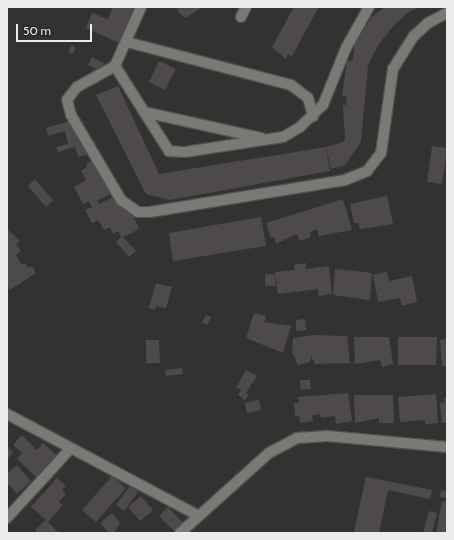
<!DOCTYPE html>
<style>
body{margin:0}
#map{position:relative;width:454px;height:540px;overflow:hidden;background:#313330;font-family:Cabin,sans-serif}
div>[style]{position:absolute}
.building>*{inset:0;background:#4e4a4c}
.roads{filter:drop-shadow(1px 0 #50514f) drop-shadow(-1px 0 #50514f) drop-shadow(0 1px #50514f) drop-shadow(0 -1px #50514f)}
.minor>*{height:10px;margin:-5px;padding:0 5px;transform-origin:5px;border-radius:5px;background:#787a76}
span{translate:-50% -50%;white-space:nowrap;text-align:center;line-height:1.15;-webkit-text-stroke:3px #272926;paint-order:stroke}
.frame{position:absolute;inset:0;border:8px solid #ebecea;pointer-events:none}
.scale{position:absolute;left:16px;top:24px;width:76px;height:18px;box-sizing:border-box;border:2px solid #ebecea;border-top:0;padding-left:5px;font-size:12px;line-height:14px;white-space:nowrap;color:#ebecea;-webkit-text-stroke:3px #272926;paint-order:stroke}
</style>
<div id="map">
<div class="building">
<i style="clip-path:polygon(113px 7px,134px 7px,119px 43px,86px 28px,92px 13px,108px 19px)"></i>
<i style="clip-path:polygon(177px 7px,203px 7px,185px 18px,179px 13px)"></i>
<i style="clip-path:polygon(294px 7px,319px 7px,292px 56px,288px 54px,286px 59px,272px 47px)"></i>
<i style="clip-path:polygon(385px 7px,421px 7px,410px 11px,393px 26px,377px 47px,368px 65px,361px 142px,345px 165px,331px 169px,326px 147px,343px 142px,345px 138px,343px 106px,347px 104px,346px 96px,342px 96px,347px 62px,353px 59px,355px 43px,372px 17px)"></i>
<i style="clip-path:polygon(72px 45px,76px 48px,72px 54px,68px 52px)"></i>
<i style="clip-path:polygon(92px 57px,104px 63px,100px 71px,88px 65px)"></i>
<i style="clip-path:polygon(159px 61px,176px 69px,165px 90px,149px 82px)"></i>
<i style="clip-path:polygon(118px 86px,159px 174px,326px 147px,330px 171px,170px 200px,146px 194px,96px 95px)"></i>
<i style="clip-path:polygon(76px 119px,83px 145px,95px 141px,98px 151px,78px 157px,75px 147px,58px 152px,56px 147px,68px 144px,65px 131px,48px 136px,46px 128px)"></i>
<i style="clip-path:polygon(432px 146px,447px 148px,442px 184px,427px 182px)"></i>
<i style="clip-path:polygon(102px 155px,120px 189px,97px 201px,99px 204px,117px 195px,119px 199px,125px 195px,139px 229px,123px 237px,136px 251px,129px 257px,116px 242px,121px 237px,118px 231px,113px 234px,110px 227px,104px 230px,98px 220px,92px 223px,85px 210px,92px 207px,89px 201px,83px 204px,74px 187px,86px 180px,81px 170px,87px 167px,86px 164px)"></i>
<i style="clip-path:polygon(35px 179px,53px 200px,46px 207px,28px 186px)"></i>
<i style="clip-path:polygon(387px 196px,393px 224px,360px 229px,358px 223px,354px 223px,350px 204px)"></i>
<i style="clip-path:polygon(343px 199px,352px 230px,319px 236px,317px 229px,310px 232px,311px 237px,300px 241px,297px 234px,276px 244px,274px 237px,271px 238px,266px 223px)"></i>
<i style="clip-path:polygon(261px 217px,266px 246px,173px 261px,169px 233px)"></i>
<i style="clip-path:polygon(7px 229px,20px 241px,16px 244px,21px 251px,16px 255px,22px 265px,25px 263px,29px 268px,32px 266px,36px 273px,10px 290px,7px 286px)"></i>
<i style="clip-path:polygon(306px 263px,306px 269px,329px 266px,332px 294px,319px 296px,318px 289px,278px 294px,275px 272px,295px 270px,294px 265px)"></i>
<i style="clip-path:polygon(335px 269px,372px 273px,370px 300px,333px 295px)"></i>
<i style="clip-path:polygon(387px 272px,389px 281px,412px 276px,417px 302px,402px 306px,400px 298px,378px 302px,373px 275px)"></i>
<i style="clip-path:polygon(265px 274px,275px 274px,276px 286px,265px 286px)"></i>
<i style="clip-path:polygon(156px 283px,172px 287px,166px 308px,156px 306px,155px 310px,149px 308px)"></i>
<i style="clip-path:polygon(254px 313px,266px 316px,264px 322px,291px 326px,283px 353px,246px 338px)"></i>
<i style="clip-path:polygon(206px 315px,211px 317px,207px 325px,202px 322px)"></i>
<i style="clip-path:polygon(305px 319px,306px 330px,296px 331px,296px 320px)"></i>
<i style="clip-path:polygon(315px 335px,347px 336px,350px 363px,315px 364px,311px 356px,310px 362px,298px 365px,292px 352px,293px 338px)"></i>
<i style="clip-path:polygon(354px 337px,389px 337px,393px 364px,382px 367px,380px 360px,355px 364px)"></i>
<i style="clip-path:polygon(398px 337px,437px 337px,436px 365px,398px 365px)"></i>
<i style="clip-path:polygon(447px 339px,447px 366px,442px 366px,440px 340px)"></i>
<i style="clip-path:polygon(146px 340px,159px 340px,160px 363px,146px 363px)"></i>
<i style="clip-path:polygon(182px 368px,183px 374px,166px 376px,165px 370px)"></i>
<i style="clip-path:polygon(246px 370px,257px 376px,246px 393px,249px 395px,245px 400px,238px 395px,241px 390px,236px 387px)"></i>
<i style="clip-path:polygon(300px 380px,310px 380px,311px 389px,301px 390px)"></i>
<i style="clip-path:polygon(348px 393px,352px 421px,336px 424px,335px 416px,321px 418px,320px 414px,312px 415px,313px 421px,300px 423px,299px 416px,295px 416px,294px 403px,299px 403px,298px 397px)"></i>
<i style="clip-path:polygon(436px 394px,438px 423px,425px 424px,425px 420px,400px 422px,398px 397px)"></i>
<i style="clip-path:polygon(354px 395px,393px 395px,394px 423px,379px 423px,379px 418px,355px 423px)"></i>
<i style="clip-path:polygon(444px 398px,447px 398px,447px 423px,442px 423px,440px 403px,445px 402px)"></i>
<i style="clip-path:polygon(259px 400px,261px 410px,247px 413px,245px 403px)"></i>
<i style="clip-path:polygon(22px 435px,37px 450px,43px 443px,56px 455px,36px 477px,17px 459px,22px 453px,13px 445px)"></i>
<i style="clip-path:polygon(8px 447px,13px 453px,7px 459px,7px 448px)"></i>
<i style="clip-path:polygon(17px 465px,31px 481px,17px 494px,7px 483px,7px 474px)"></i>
<i style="clip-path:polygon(112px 476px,126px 488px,96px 522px,82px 510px)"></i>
<i style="clip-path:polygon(366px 477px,432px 490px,430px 499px,388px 490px,379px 533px,354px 532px)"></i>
<i style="clip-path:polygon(57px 478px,66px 486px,62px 490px,66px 494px,59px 502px,63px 505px,48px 522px,59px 533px,38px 533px,35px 530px,46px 520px,31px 507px)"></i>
<i style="clip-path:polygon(130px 486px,138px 492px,124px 511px,116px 505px)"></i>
<i style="clip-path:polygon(441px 490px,447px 491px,447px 498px,440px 497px)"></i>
<i style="clip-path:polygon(141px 496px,153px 510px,140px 521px,128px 507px)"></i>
<i style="clip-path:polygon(442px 501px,447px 502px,447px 533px,436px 533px)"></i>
<i style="clip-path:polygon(168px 507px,185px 525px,176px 533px,159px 516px)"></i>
<i style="clip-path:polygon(429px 511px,437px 513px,432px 533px,423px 533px)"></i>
<i style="clip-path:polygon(112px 513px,120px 523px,114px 533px,109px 533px,100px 523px)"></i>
</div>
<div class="roads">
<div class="minor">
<i style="left:141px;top:7px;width:64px;rotate:113.8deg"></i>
<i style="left:115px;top:66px;width:43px;rotate:151.1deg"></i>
<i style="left:77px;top:87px;width:16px;rotate:128deg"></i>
<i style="left:67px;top:100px;width:16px;rotate:75deg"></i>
<i style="left:71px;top:115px;width:99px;rotate:59.5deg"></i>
<i style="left:121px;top:200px;width:21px;rotate:35deg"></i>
<i style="left:138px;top:212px;width:12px"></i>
<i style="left:150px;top:212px;width:198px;rotate:-9.3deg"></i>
<i style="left:345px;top:180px;width:24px;rotate:-22deg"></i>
<i style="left:367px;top:171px;width:23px;rotate:-52deg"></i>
<i style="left:381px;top:153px;width:85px;rotate:-81.9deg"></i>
<i style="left:393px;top:69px;width:39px;rotate:-58deg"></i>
<i style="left:414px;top:36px;width:19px;rotate:-43deg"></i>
<i style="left:428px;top:23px;width:21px;rotate:-28deg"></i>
<i style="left:241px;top:17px;width:11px;rotate:-63deg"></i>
<i style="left:127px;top:42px;width:170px;rotate:14.7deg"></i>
<i style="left:291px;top:85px;width:21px;rotate:37deg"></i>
<i style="left:308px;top:98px;width:19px;rotate:74deg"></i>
<i style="left:115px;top:66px;width:101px;rotate:57.6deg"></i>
<i style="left:169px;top:151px;width:16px;rotate:4deg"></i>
<i style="left:185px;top:152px;width:99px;rotate:-8.7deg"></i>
<i style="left:283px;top:137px;width:20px;rotate:-30deg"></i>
<i style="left:300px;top:127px;width:32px;rotate:-44deg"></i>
<i style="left:323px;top:105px;width:61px;rotate:-68deg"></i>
<i style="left:346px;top:48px;width:47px;rotate:-60.7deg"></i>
<i style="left:144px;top:112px;width:120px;rotate:12.5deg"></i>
<i style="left:7px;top:414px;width:215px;rotate:28deg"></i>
<i style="left:7px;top:518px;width:93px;rotate:-47.6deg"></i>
<i style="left:180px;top:533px;width:120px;rotate:-42deg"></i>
<i style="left:269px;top:453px;width:32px;rotate:-28deg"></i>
<i style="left:297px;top:438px;width:30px;rotate:-4deg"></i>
<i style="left:327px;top:436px;width:121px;rotate:5.2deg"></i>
</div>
</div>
<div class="frame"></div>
<div class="scale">50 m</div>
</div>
